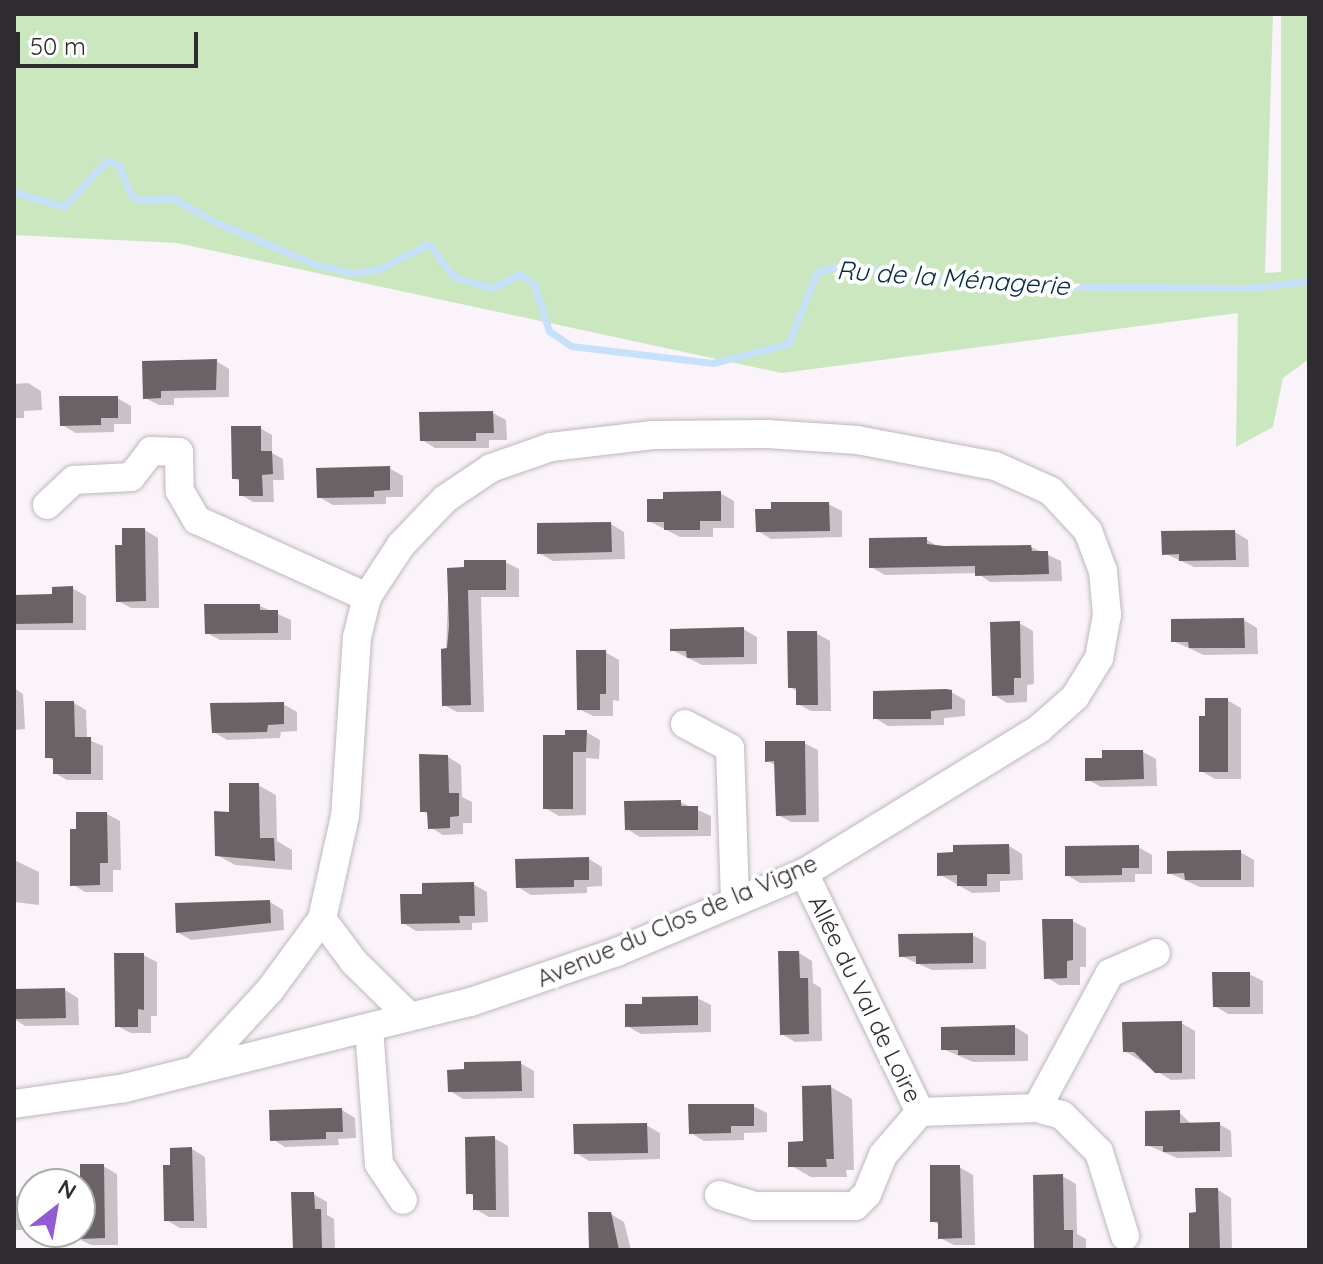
<!DOCTYPE html>
<meta charset="utf-8">
<style>
body{margin:0}
#map{position:relative;width:1323px;height:1264px;overflow:hidden;background:#faf3fa;font-family:Quicksand,sans-serif}
div>[style]{position:absolute}
.green>*{inset:0;background:#cbe7bf}
.shadow>*{inset:0;background:#0003}
.stream>*{height:7px;margin:-3.5px;padding:0 3.5px;transform-origin:3.5px;border-radius:3.5px;background:#c6e1f9}
.building>*{inset:0;background:#6a6265}
.roads{filter:drop-shadow(0 0 2px #beb7bd) drop-shadow(0 0 2px #beb7bd)}
.street>*{height:28px;margin:-14px;padding:0 14px;transform-origin:14px;border-radius:14px;background:#fff}
span{translate:-50% -50%;white-space:nowrap;text-align:center;line-height:1.15;-webkit-text-stroke:8px #fff;paint-order:stroke}
.street-label{font-size:24px;color:#2f2c2f}
.water-label{font-size:26px;color:#0a2d47;font-style:italic}
.frame{position:absolute;inset:0;border:16px solid #2f2c2f;pointer-events:none}
.north{position:absolute;left:16px;top:1168px;width:80px;height:80px;box-sizing:border-box;background:#fff;border:2px solid #acabac;border-radius:50%;rotate:31deg;font-size:22px;font-weight:700;line-height:32px;text-align:center;color:#2f2c2f}
.north::after{content:'';display:block;margin:auto;width:28px;height:36px;background:#925bd3;clip-path:polygon(50% 0,100% 100%,50% 72%,0 100%)}
.scale{position:absolute;left:16px;top:32px;width:182px;height:36px;box-sizing:border-box;border:4px solid #2f2c2f;border-top:0;padding-left:10px;font-size:24px;line-height:28px;white-space:nowrap;color:#2f2c2f;-webkit-text-stroke:6px #fff;paint-order:stroke}
</style>
<div id="map">
<div class="green">
<i style="clip-path:polygon(14px 14px,1273px 14px,1265px 273px,1281px 272px,1281px 14px,1309px 14px,1309px 359px,1283px 378px,1273px 427px,1236px 447px,1238px 313px,782px 373px,177px 243px,14px 235px)"></i>
</div>
<div class="shadow">
<i style="clip-path:polygon(216px 361px,229px 369px,229px 397px,174px 398px,174px 405px,159px 405px,145px 398px)"></i>
<i style="clip-path:polygon(28px 383px,41px 391px,42px 410px,24px 411px,24px 418px,14px 418px,14px 384px)"></i>
<i style="clip-path:polygon(117px 398px,131px 406px,131px 424px,114px 424px,114px 432px,76px 433px,62px 425px)"></i>
<i style="clip-path:polygon(493px 413px,506px 420px,507px 440px,489px 440px,489px 448px,435px 448px,422px 440px)"></i>
<i style="clip-path:polygon(260px 428px,272px 435px,272px 453px,283px 459px,284px 480px,273px 480px,274px 502px,253px 502px,241px 495px,241px 482px,234px 478px)"></i>
<i style="clip-path:polygon(389px 468px,403px 476px,403px 497px,386px 497px,386px 504px,333px 505px,319px 497px)"></i>
<i style="clip-path:polygon(720px 493px,734px 501px,734px 528px,713px 528px,713px 537px,680px 537px,649px 521px)"></i>
<i style="clip-path:polygon(828px 504px,842px 511px,842px 537px,771px 539px,758px 531px,773px 511px)"></i>
<i style="clip-path:polygon(611px 524px,624px 532px,625px 559px,553px 561px,539px 553px)"></i>
<i style="clip-path:polygon(145px 530px,158px 538px,159px 608px,131px 608px,118px 601px,124px 547px)"></i>
<i style="clip-path:polygon(1235px 532px,1248px 540px,1249px 567px,1194px 567px,1164px 553px)"></i>
<i style="clip-path:polygon(926px 539px,940px 548px,1031px 547px,1061px 561px,1062px 581px,990px 582px,977px 573px,885px 575px,871px 567px)"></i>
<i style="clip-path:polygon(505px 562px,519px 569px,519px 597px,481px 597px,484px 712px,457px 712px,444px 705px,449px 570px)"></i>
<i style="clip-path:polygon(72px 588px,86px 596px,86px 630px,14px 630px,14px 597px,54px 596px)"></i>
<i style="clip-path:polygon(260px 606px,291px 620px,291px 640px,220px 640px,207px 633px)"></i>
<i style="clip-path:polygon(1244px 620px,1257px 628px,1258px 654px,1204px 655px,1173px 641px)"></i>
<i style="clip-path:polygon(1019px 623px,1033px 631px,1034px 684px,1027px 685px,1027px 702px,1007px 703px,994px 695px)"></i>
<i style="clip-path:polygon(743px 629px,757px 637px,757px 664px,702px 665px,672px 650px)"></i>
<i style="clip-path:polygon(816px 633px,830px 641px,831px 711px,811px 711px,798px 704px,798px 692px,790px 687px)"></i>
<i style="clip-path:polygon(605px 652px,619px 660px,619px 701px,613px 700px,613px 716px,593px 716px,579px 709px)"></i>
<i style="clip-path:polygon(14px 688px,23px 694px,25px 729px,14px 730px)"></i>
<i style="clip-path:polygon(951px 692px,965px 700px,965px 716px,944px 718px,944px 725px,888px 726px,875px 718px)"></i>
<i style="clip-path:polygon(1227px 700px,1241px 708px,1241px 779px,1215px 779px,1201px 771px,1207px 718px)"></i>
<i style="clip-path:polygon(74px 703px,86px 710px,87px 739px,103px 746px,103px 780px,67px 780px,55px 773px,55px 761px,47px 757px)"></i>
<i style="clip-path:polygon(283px 704px,297px 712px,297px 731px,281px 732px,280px 738px,227px 740px,214px 732px)"></i>
<i style="clip-path:polygon(586px 732px,600px 740px,599px 759px,586px 758px,586px 815px,559px 816px,545px 808px,567px 737px)"></i>
<i style="clip-path:polygon(804px 743px,818px 750px,819px 822px,791px 822px,778px 815px,777px 766px,767px 761px)"></i>
<i style="clip-path:polygon(1143px 752px,1156px 759px,1157px 786px,1101px 787px,1087px 779px,1104px 759px)"></i>
<i style="clip-path:polygon(448px 757px,461px 765px,462px 797px,472px 802px,472px 823px,463px 823px,463px 834px,443px 835px,430px 827px,429px 815px,422px 810px)"></i>
<i style="clip-path:polygon(258px 785px,276px 795px,277px 841px,292px 850px,292px 870px,235px 865px,217px 855px,231px 814px)"></i>
<i style="clip-path:polygon(680px 802px,711px 816px,711px 836px,640px 837px,627px 829px)"></i>
<i style="clip-path:polygon(107px 814px,120px 821px,121px 870px,113px 870px,113px 892px,85px 892px,72px 884px)"></i>
<i style="clip-path:polygon(1009px 846px,1022px 854px,1023px 880px,1000px 881px,1000px 892px,972px 893px,939px 874px)"></i>
<i style="clip-path:polygon(1138px 847px,1152px 855px,1152px 874px,1135px 874px,1135px 882px,1080px 883px,1067px 875px)"></i>
<i style="clip-path:polygon(1240px 852px,1254px 860px,1254px 887px,1200px 887px,1169px 873px)"></i>
<i style="clip-path:polygon(589px 859px,602px 867px,602px 886px,587px 887px,587px 893px,531px 895px,518px 887px)"></i>
<i style="clip-path:polygon(14px 860px,39px 872px,39px 905px,14px 902px)"></i>
<i style="clip-path:polygon(473px 884px,487px 892px,488px 922px,472px 923px,472px 930px,416px 931px,403px 923px,424px 896px)"></i>
<i style="clip-path:polygon(270px 902px,283px 910px,284px 930px,191px 940px,177px 932px)"></i>
<i style="clip-path:polygon(1072px 921px,1086px 928px,1086px 967px,1080px 967px,1080px 985px,1059px 985px,1046px 977px)"></i>
<i style="clip-path:polygon(972px 935px,986px 942px,986px 969px,932px 970px,901px 956px)"></i>
<i style="clip-path:polygon(799px 953px,812px 961px,813px 983px,821px 988px,822px 1041px,795px 1042px,782px 1034px)"></i>
<i style="clip-path:polygon(143px 955px,157px 962px,157px 1016px,151px 1016px,151px 1033px,131px 1033px,117px 1026px)"></i>
<i style="clip-path:polygon(1249px 974px,1263px 981px,1263px 1014px,1228px 1014px,1215px 1006px)"></i>
<i style="clip-path:polygon(65px 990px,78px 998px,79px 1025px,25px 1026px,14px 1019px,14px 991px)"></i>
<i style="clip-path:polygon(697px 998px,711px 1005px,711px 1032px,641px 1034px,627px 1026px)"></i>
<i style="clip-path:polygon(1181px 1023px,1195px 1031px,1195px 1079px,1171px 1080px,1125px 1051px)"></i>
<i style="clip-path:polygon(1015px 1027px,1028px 1035px,1028px 1061px,973px 1062px,943px 1049px)"></i>
<i style="clip-path:polygon(520px 1063px,534px 1071px,534px 1098px,463px 1099px,450px 1091px)"></i>
<i style="clip-path:polygon(831px 1087px,852px 1099px,854px 1170px,846px 1170px,847px 1177px,811px 1177px,790px 1165px)"></i>
<i style="clip-path:polygon(753px 1106px,767px 1113px,767px 1132px,744px 1133px,744px 1140px,704px 1141px,691px 1133px)"></i>
<i style="clip-path:polygon(342px 1110px,355px 1118px,356px 1138px,338px 1139px,339px 1145px,285px 1147px,272px 1139px)"></i>
<i style="clip-path:polygon(1179px 1112px,1192px 1125px,1219px 1124px,1231px 1131px,1232px 1157px,1177px 1158px,1147px 1145px)"></i>
<i style="clip-path:polygon(646px 1125px,660px 1133px,660px 1159px,589px 1161px,576px 1153px)"></i>
<i style="clip-path:polygon(494px 1138px,508px 1146px,509px 1217px,489px 1217px,475px 1209px,475px 1197px,468px 1192px)"></i>
<i style="clip-path:polygon(192px 1149px,205px 1157px,207px 1228px,180px 1228px,166px 1220px)"></i>
<i style="clip-path:polygon(103px 1166px,117px 1174px,118px 1245px,91px 1245px,77px 1238px,76px 1184px)"></i>
<i style="clip-path:polygon(959px 1167px,973px 1175px,975px 1245px,954px 1245px,940px 1238px,940px 1225px,932px 1221px)"></i>
<i style="clip-path:polygon(1062px 1176px,1076px 1184px,1077px 1234px,1086px 1239px,1086px 1250px,1036px 1248px)"></i>
<i style="clip-path:polygon(1218px 1190px,1231px 1198px,1232px 1250px,1191px 1250px,1198px 1214px)"></i>
<i style="clip-path:polygon(313px 1194px,327px 1202px,327px 1215px,334px 1219px,335px 1250px,295px 1250px)"></i>
<i style="clip-path:polygon(14px 1195px,32px 1201px,32px 1230px,14px 1230px)"></i>
<i style="clip-path:polygon(611px 1214px,624px 1222px,631px 1250px,591px 1250px)"></i>
<i style="clip-path:polygon(480px 1248px,484px 1250px,427px 1250px,427px 1249px)"></i>
</div>
<div class="stream">
<i style="left:14px;top:192px;width:52px;rotate:16.7deg"></i>
<i style="left:64px;top:207px;width:62px;rotate:-47.6deg"></i>
<i style="left:106px;top:161px;width:14px;rotate:17deg"></i>
<i style="left:119px;top:165px;width:31px;rotate:69deg"></i>
<i style="left:130px;top:194px;width:10px;rotate:37deg"></i>
<i style="left:138px;top:200px;width:35px;rotate:-3deg"></i>
<i style="left:173px;top:198px;width:46px;rotate:29.9deg"></i>
<i style="left:213px;top:221px;width:113px;rotate:22.9deg"></i>
<i style="left:317px;top:265px;width:36px;rotate:13deg"></i>
<i style="left:352px;top:273px;width:27px;rotate:-8deg"></i>
<i style="left:379px;top:269px;width:56px;rotate:-26.6deg"></i>
<i style="left:429px;top:244px;width:41px;rotate:52.9deg"></i>
<i style="left:454px;top:277px;width:40px;rotate:16deg"></i>
<i style="left:492px;top:288px;width:30px;rotate:-27deg"></i>
<i style="left:519px;top:274px;width:18px;rotate:34deg"></i>
<i style="left:534px;top:284px;width:49px;rotate:72.3deg"></i>
<i style="left:549px;top:331px;width:27px;rotate:34deg"></i>
<i style="left:571px;top:346px;width:143px;rotate:6.8deg"></i>
<i style="left:713px;top:363px;width:77px;rotate:-14.2deg"></i>
<i style="left:788px;top:344px;width:78px;rotate:-68.1deg"></i>
<i style="left:817px;top:272px;width:23px;rotate:-15deg"></i>
<i style="left:839px;top:266px;width:177px;rotate:6.5deg"></i>
<i style="left:1015px;top:286px;width:231px;rotate:0.5deg"></i>
<i style="left:1246px;top:288px;width:63px;rotate:-6.3deg"></i>
</div>
<div class="building">
<i style="clip-path:polygon(217px 359px,216px 390px,161px 391px,161px 398px,143px 399px,142px 361px)"></i>
<i style="clip-path:polygon(59px 396px,118px 396px,118px 418px,101px 418px,101px 425px,60px 426px)"></i>
<i style="clip-path:polygon(493px 411px,494px 433px,476px 433px,476px 441px,420px 441px,419px 412px)"></i>
<i style="clip-path:polygon(231px 426px,261px 426px,261px 451px,272px 451px,273px 474px,262px 475px,263px 496px,239px 496px,239px 479px,232px 479px)"></i>
<i style="clip-path:polygon(390px 466px,390px 490px,374px 491px,374px 497px,317px 498px,316px 468px)"></i>
<i style="clip-path:polygon(721px 491px,721px 521px,700px 521px,700px 530px,664px 530px,664px 522px,647px 522px,647px 499px,663px 499px,663px 492px)"></i>
<i style="clip-path:polygon(771px 502px,829px 502px,830px 531px,756px 532px,755px 509px,771px 509px)"></i>
<i style="clip-path:polygon(611px 522px,612px 552px,537px 554px,537px 523px)"></i>
<i style="clip-path:polygon(122px 528px,145px 528px,146px 601px,116px 602px,115px 545px,122px 545px)"></i>
<i style="clip-path:polygon(1235px 530px,1236px 560px,1179px 561px,1179px 554px,1162px 555px,1161px 531px)"></i>
<i style="clip-path:polygon(927px 537px,927px 544px,944px 546px,1031px 545px,1032px 551px,1048px 551px,1049px 574px,975px 576px,975px 566px,869px 568px,869px 538px)"></i>
<i style="clip-path:polygon(464px 560px,506px 560px,506px 590px,468px 590px,471px 705px,442px 706px,441px 649px,447px 648px,449px 626px,447px 568px,464px 567px)"></i>
<i style="clip-path:polygon(73px 586px,73px 623px,14px 624px,14px 595px,52px 594px,52px 587px)"></i>
<i style="clip-path:polygon(204px 604px,260px 604px,260px 610px,278px 610px,278px 633px,205px 634px)"></i>
<i style="clip-path:polygon(1244px 618px,1245px 648px,1189px 648px,1188px 642px,1171px 642px,1171px 619px)"></i>
<i style="clip-path:polygon(1020px 621px,1021px 678px,1014px 678px,1014px 695px,992px 696px,990px 622px)"></i>
<i style="clip-path:polygon(744px 627px,744px 657px,687px 658px,686px 651px,670px 651px,670px 629px)"></i>
<i style="clip-path:polygon(787px 631px,817px 631px,818px 705px,796px 705px,796px 688px,788px 688px)"></i>
<i style="clip-path:polygon(576px 650px,606px 650px,606px 694px,600px 694px,600px 710px,577px 710px)"></i>
<i style="clip-path:polygon(946px 689px,952px 690px,952px 709px,931px 711px,931px 719px,873px 719px,873px 691px)"></i>
<i style="clip-path:polygon(1205px 698px,1228px 698px,1228px 772px,1199px 772px,1199px 716px,1205px 716px)"></i>
<i style="clip-path:polygon(45px 701px,74px 701px,75px 737px,91px 737px,91px 774px,53px 774px,53px 758px,45px 758px)"></i>
<i style="clip-path:polygon(284px 702px,284px 724px,268px 725px,267px 732px,212px 733px,210px 703px)"></i>
<i style="clip-path:polygon(565px 730px,587px 730px,586px 752px,573px 752px,573px 809px,543px 809px,543px 735px,565px 735px)"></i>
<i style="clip-path:polygon(765px 741px,805px 741px,806px 815px,776px 816px,774px 761px,765px 762px)"></i>
<i style="clip-path:polygon(1102px 750px,1143px 750px,1144px 779px,1085px 781px,1085px 758px,1102px 758px)"></i>
<i style="clip-path:polygon(419px 754px,448px 755px,449px 793px,459px 793px,459px 816px,450px 817px,450px 828px,428px 829px,427px 812px,420px 812px)"></i>
<i style="clip-path:polygon(229px 783px,259px 783px,260px 838px,274px 838px,275px 861px,215px 856px,214px 811px,229px 812px)"></i>
<i style="clip-path:polygon(681px 800px,681px 806px,698px 806px,698px 830px,625px 830px,624px 801px)"></i>
<i style="clip-path:polygon(76px 812px,107px 812px,108px 863px,100px 863px,100px 885px,70px 886px,70px 829px,76px 829px)"></i>
<i style="clip-path:polygon(1009px 844px,1010px 874px,987px 874px,987px 886px,957px 886px,957px 875px,937px 876px,937px 853px,953px 852px,953px 845px)"></i>
<i style="clip-path:polygon(1139px 845px,1139px 868px,1122px 868px,1122px 875px,1065px 876px,1065px 846px)"></i>
<i style="clip-path:polygon(1241px 850px,1241px 880px,1185px 880px,1184px 873px,1167px 874px,1167px 851px)"></i>
<i style="clip-path:polygon(589px 857px,589px 880px,574px 880px,574px 887px,516px 888px,515px 859px)"></i>
<i style="clip-path:polygon(474px 882px,475px 916px,459px 916px,460px 923px,401px 924px,400px 894px,422px 894px,422px 883px)"></i>
<i style="clip-path:polygon(270px 900px,271px 923px,176px 933px,175px 903px)"></i>
<i style="clip-path:polygon(1042px 919px,1073px 919px,1073px 960px,1067px 961px,1067px 978px,1044px 979px)"></i>
<i style="clip-path:polygon(973px 933px,973px 963px,916px 964px,916px 956px,899px 957px,898px 934px)"></i>
<i style="clip-path:polygon(778px 951px,799px 951px,800px 978px,808px 978px,809px 1034px,780px 1035px)"></i>
<i style="clip-path:polygon(114px 953px,144px 953px,144px 1010px,138px 1009px,138px 1027px,115px 1027px)"></i>
<i style="clip-path:polygon(1212px 972px,1250px 972px,1250px 1007px,1213px 1007px)"></i>
<i style="clip-path:polygon(65px 988px,66px 1018px,14px 1019px,14px 989px)"></i>
<i style="clip-path:polygon(698px 996px,698px 1025px,625px 1027px,625px 1004px,642px 1004px,642px 997px)"></i>
<i style="clip-path:polygon(1182px 1021px,1182px 1073px,1155px 1073px,1134px 1052px,1123px 1052px,1122px 1022px)"></i>
<i style="clip-path:polygon(1015px 1025px,1015px 1055px,958px 1055px,958px 1050px,941px 1050px,941px 1027px)"></i>
<i style="clip-path:polygon(521px 1061px,522px 1091px,448px 1092px,447px 1070px,464px 1069px,464px 1062px)"></i>
<i style="clip-path:polygon(831px 1085px,834px 1159px,826px 1159px,827px 1167px,788px 1167px,788px 1142px,803px 1141px,802px 1086px)"></i>
<i style="clip-path:polygon(688px 1104px,754px 1104px,754px 1126px,731px 1126px,731px 1133px,689px 1134px)"></i>
<i style="clip-path:polygon(342px 1108px,343px 1132px,326px 1132px,326px 1139px,270px 1141px,269px 1110px)"></i>
<i style="clip-path:polygon(1180px 1110px,1180px 1123px,1220px 1122px,1220px 1151px,1163px 1152px,1163px 1146px,1145px 1146px,1145px 1111px)"></i>
<i style="clip-path:polygon(647px 1123px,648px 1153px,574px 1154px,573px 1124px)"></i>
<i style="clip-path:polygon(495px 1136px,496px 1210px,473px 1210px,473px 1194px,466px 1194px,465px 1137px)"></i>
<i style="clip-path:polygon(192px 1147px,194px 1221px,164px 1221px,163px 1165px,170px 1165px,170px 1148px)"></i>
<i style="clip-path:polygon(80px 1164px,104px 1164px,105px 1238px,80px 1239px)"></i>
<i style="clip-path:polygon(930px 1165px,960px 1165px,962px 1238px,938px 1239px,938px 1222px,930px 1222px)"></i>
<i style="clip-path:polygon(1063px 1174px,1064px 1230px,1073px 1230px,1073px 1248px,1034px 1249px,1033px 1175px)"></i>
<i style="clip-path:polygon(1195px 1188px,1218px 1188px,1220px 1250px,1189px 1250px,1189px 1213px,1196px 1212px)"></i>
<i style="clip-path:polygon(291px 1192px,314px 1192px,315px 1209px,321px 1209px,322px 1250px,293px 1250px)"></i>
<i style="clip-path:polygon(588px 1212px,611px 1212px,619px 1250px,589px 1250px)"></i>
</div>
<div class="roads">
<div class="street">
<i style="left:47px;top:505px;width:37px;rotate:-43deg"></i>
<i style="left:74px;top:480px;width:57px;rotate:-3deg"></i>
<i style="left:131px;top:477px;width:33px;rotate:-52deg"></i>
<i style="left:151px;top:451px;width:28px;rotate:2deg"></i>
<i style="left:179px;top:452px;width:39px;rotate:89deg"></i>
<i style="left:180px;top:491px;width:34px;rotate:60deg"></i>
<i style="left:197px;top:520px;width:187px;rotate:24.4deg"></i>
<i style="left:685px;top:724px;width:51px;rotate:28.1deg"></i>
<i style="left:730px;top:748px;width:152px;rotate:88.1deg"></i>
<i style="left:369px;top:1028px;width:136px;rotate:85.8deg"></i>
<i style="left:379px;top:1164px;width:43px;rotate:56.3deg"></i>
<i style="left:199px;top:1067px;width:105px;rotate:-47.3deg"></i>
<i style="left:270px;top:990px;width:88px;rotate:-53.8deg"></i>
<i style="left:14px;top:1104px;width:112px;rotate:-8.2deg"></i>
<i style="left:125px;top:1088px;width:357px;rotate:-14deg"></i>
<i style="left:471px;top:1002px;width:154px;rotate:-18.9deg"></i>
<i style="left:617px;top:952px;width:203px;rotate:-22.9deg"></i>
<i style="left:804px;top:873px;width:276px;rotate:-31.5deg"></i>
<i style="left:1039px;top:729px;width:48px;rotate:-41.6deg"></i>
<i style="left:1075px;top:697px;width:46px;rotate:-58.4deg"></i>
<i style="left:1099px;top:658px;width:44px;rotate:-79.5deg"></i>
<i style="left:1107px;top:615px;width:44px;rotate:-95.2deg"></i>
<i style="left:1103px;top:571px;width:43px;rotate:-110.6deg"></i>
<i style="left:1088px;top:531px;width:54px;rotate:-132.8deg"></i>
<i style="left:1051px;top:491px;width:61px;rotate:-155.9deg"></i>
<i style="left:995px;top:466px;width:139px;rotate:-169.3deg"></i>
<i style="left:858px;top:440px;width:91px;rotate:-176.2deg"></i>
<i style="left:767px;top:434px;width:114px;rotate:179.5deg"></i>
<i style="left:653px;top:435px;width:103px;rotate:173.3deg"></i>
<i style="left:551px;top:447px;width:64px;rotate:160.7deg"></i>
<i style="left:491px;top:468px;width:55px;rotate:146deg"></i>
<i style="left:445px;top:499px;width:64px;rotate:133.7deg"></i>
<i style="left:401px;top:545px;width:62px;rotate:123.2deg"></i>
<i style="left:367px;top:597px;width:41px;rotate:104deg"></i>
<i style="left:357px;top:637px;width:179px;rotate:93.8deg"></i>
<i style="left:345px;top:816px;width:106px;rotate:102.6deg"></i>
<i style="left:322px;top:919px;width:54px;rotate:53.3deg"></i>
<i style="left:354px;top:962px;width:78px;rotate:44.5deg"></i>
<i style="left:1037px;top:1108px;width:153px;rotate:-61.6deg"></i>
<i style="left:1110px;top:973px;width:50px;rotate:-23.5deg"></i>
<i style="left:920px;top:1112px;width:117px;rotate:-2deg"></i>
<i style="left:1037px;top:1108px;width:26px;rotate:16deg"></i>
<i style="left:1062px;top:1115px;width:52px;rotate:45deg"></i>
<i style="left:1099px;top:1152px;width:88px;rotate:72.8deg"></i>
<i style="left:719px;top:1195px;width:38px;rotate:17deg"></i>
<i style="left:755px;top:1206px;width:100px"></i>
<i style="left:855px;top:1206px;width:17px;rotate:-45deg"></i>
<i style="left:867px;top:1194px;width:42px;rotate:-67.7deg"></i>
<i style="left:883px;top:1155px;width:57px;rotate:-49.3deg"></i>
<i style="left:920px;top:1112px;width:266px;rotate:-115.9deg"></i>
</div>
</div>
<div class="street-label">
<span style="left:677px;top:921px;rotate:-23deg">Avenue du Clos de la Vigne</span>
<span style="left:865px;top:999px;rotate:64deg">Allée du Val de Loire</span>
</div>
<div class="water-label">
<span style="left:953px;top:278px;rotate:4deg">Ru de la Ménagerie</span>
</div>
<div class="frame"></div>
<div class="north">N</div>
<div class="scale">50 m</div>
</div>
